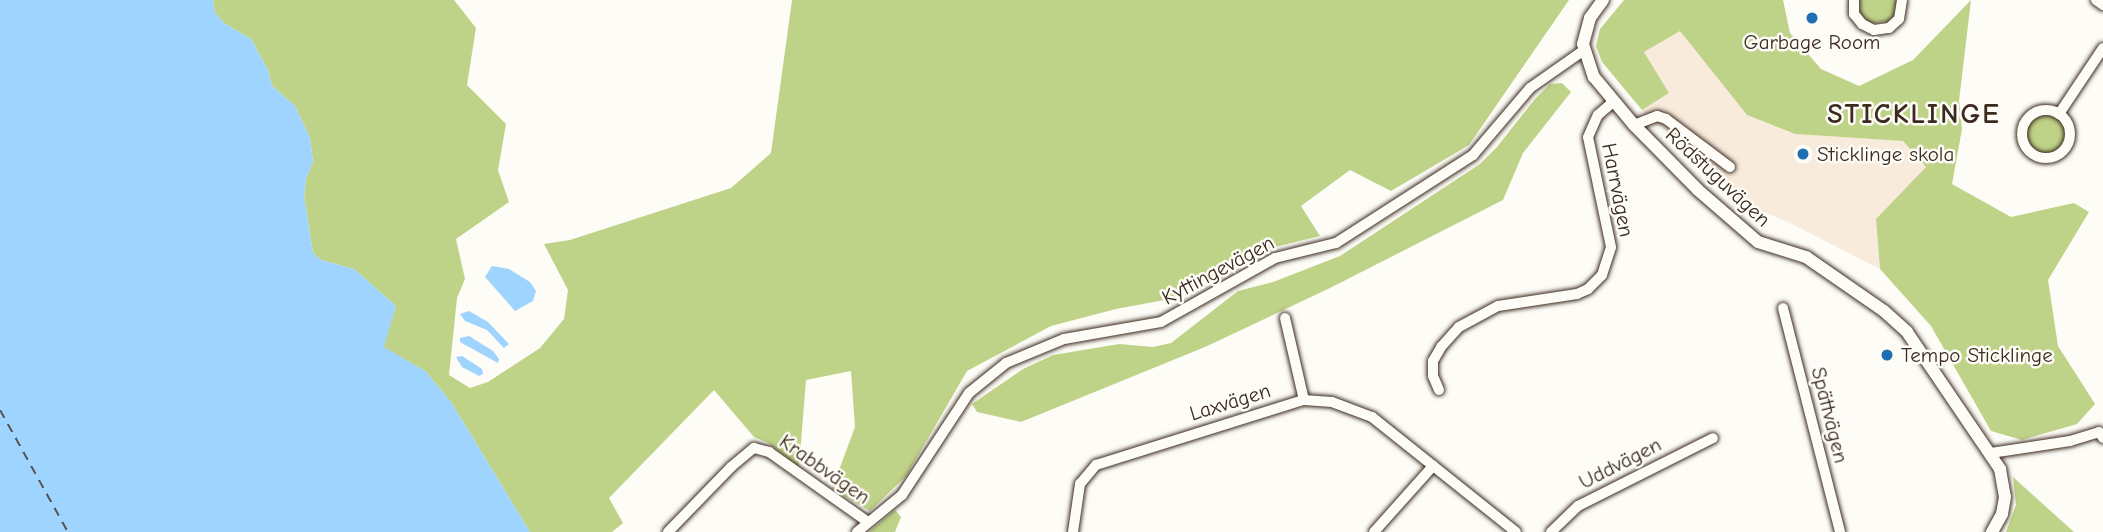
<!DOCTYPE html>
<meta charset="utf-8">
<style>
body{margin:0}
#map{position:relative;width:2103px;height:532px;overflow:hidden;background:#fdfcf7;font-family:"Comic Neue",sans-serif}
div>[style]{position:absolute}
.built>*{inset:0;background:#f8ebdc}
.green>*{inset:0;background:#bfd388}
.round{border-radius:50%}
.water>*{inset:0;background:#9ed4fd}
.ferry>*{height:2px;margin-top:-1px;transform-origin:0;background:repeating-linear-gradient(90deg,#545456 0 9px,transparent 0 16px)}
.roads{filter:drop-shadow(0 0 2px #3b2a1e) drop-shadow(0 0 2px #3b2a1e)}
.minor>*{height:10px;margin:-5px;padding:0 5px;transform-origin:5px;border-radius:5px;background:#fdfcf7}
.minor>.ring{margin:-5px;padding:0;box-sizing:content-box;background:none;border:10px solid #fdfcf7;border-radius:50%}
.tertiary>*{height:12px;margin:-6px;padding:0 6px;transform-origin:6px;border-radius:6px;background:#fdfcf7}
.dots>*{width:19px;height:19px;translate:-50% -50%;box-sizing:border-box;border:4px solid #fdfcf7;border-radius:50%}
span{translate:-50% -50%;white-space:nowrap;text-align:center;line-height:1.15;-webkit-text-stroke:5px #fdfcf7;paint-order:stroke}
.poi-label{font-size:21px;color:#3b2a1e}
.left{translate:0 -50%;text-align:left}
.street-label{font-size:21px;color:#3b2a1e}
.district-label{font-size:28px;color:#3b2a1e;font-weight:700;letter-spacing:2px}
</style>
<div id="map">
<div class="built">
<i style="clip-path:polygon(1680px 30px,1747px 115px,1795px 134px,1903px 141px,1926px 167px,1876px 219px,1880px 269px,1790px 223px,1754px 208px,1642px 110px,1669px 93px,1644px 52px)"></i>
</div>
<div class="green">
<i style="clip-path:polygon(213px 0,454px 0,476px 28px,467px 85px,506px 124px,498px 170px,509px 202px,456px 239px,465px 279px,457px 298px,449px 375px,470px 388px,488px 382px,540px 348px,564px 319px,568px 290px,544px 244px,570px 240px,731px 188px,771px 153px,792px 0,1569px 0,1469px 145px,1391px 191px,1350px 170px,1301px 206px,1320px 236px,1250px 253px,1175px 298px,1116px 309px,1051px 326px,967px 371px,906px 476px,870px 511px,832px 489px,855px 427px,851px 371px,806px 380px,799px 467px,768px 443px,754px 437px,714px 390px,609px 498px,623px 523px,612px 532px,530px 532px,451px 402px,425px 371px,383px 347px,396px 306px,354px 269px,321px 260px,313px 253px,304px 196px,306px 179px,313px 161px,310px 138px,295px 106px,272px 86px,268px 70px,251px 39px,224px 23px,215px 13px)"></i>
<i style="clip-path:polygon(1624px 0,1783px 0,1790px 33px,1821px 69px,1859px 86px,1913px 60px,1971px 0,1959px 101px,1962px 129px,1952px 184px,2011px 217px,2074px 203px,2089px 212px,2048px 280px,2058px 346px,2095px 404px,2077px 424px,2022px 440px,1991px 431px,1931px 326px,1880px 269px,1876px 219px,1926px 167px,1903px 141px,1795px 134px,1747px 115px,1680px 31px,1644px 52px,1669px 93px,1642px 110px,1602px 62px,1596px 46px,1600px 29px)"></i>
<i style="clip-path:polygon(1859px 0,1897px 0,1897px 10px,1890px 21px,1871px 23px,1861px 15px)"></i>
<i style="clip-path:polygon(1562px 83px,1571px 92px,1523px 153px,1503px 200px,1330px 288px,1205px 347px,1021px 422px,977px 412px,972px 404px,1023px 369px,1053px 355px,1119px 344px,1153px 347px,1171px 343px,1238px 291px,1273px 282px,1340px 256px,1480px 164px,1497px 147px,1535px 99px,1550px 84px)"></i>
<i class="round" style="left:2027px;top:115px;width:38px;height:38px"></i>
<i style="clip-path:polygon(2013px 477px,2074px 532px,2006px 532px,2016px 505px)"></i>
<i style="clip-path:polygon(895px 510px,901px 517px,895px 532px,869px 532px)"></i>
</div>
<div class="water">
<i style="clip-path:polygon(0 0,213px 0,215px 13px,224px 23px,251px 39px,268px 70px,272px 86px,295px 106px,310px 138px,313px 161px,306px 179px,304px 196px,313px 253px,321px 260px,354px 269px,396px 306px,384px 347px,425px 371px,451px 402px,530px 532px,0 532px)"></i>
<i style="clip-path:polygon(492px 266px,509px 269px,530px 282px,536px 291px,533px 301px,515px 311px,485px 277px)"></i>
<i style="clip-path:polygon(469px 311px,488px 322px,509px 344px,504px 348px,487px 330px,465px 321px,460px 314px)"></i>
<i style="clip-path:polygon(469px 336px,493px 351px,499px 359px,498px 363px,460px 342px,460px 338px)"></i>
<i style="clip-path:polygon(462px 356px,482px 369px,483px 374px,479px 376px,462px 367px,456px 357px)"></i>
</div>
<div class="ferry">
<i style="left:0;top:410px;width:140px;rotate:60.9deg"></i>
</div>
<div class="roads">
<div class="minor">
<i style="left:1854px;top:0;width:14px;rotate:90deg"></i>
<i style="left:1854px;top:14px;width:13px;rotate:51deg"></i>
<i style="left:1862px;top:24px;width:13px;rotate:27deg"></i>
<i style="left:1874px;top:30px;width:15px;rotate:-8deg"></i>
<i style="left:1889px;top:28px;width:13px;rotate:-42deg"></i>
<i style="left:1899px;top:19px;width:19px;rotate:-81deg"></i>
<i style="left:2096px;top:0;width:9px;rotate:36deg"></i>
<i class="ring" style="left:2022px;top:110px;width:38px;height:38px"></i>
<i style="left:2059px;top:114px;width:79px;rotate:-56.3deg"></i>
<i style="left:1634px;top:125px;width:25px;rotate:-21deg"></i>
<i style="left:1657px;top:116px;width:9px;rotate:18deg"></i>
<i style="left:1666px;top:119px;width:80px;rotate:36.9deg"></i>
<i style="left:1783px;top:308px;width:231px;rotate:75.7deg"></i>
<i style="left:1285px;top:318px;width:84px;rotate:77deg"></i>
<i style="left:1439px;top:390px;width:15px;rotate:-113deg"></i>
<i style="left:1433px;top:376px;width:15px;rotate:-90deg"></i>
<i style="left:1433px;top:361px;width:16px;rotate:-60deg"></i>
<i style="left:1441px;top:347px;width:27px;rotate:-48deg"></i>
<i style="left:1459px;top:327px;width:44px;rotate:-28.3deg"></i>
<i style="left:1498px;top:306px;width:80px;rotate:-8.6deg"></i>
<i style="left:1577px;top:294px;width:12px;rotate:-24deg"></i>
<i style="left:1588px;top:289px;width:20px;rotate:-45deg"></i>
<i style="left:1602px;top:275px;width:29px;rotate:-72deg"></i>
<i style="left:1611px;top:247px;width:112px;rotate:-101.8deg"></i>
<i style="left:1588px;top:137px;width:24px;rotate:-66deg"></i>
<i style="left:1598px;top:115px;width:21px;rotate:-41deg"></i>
<i style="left:1991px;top:453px;width:80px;rotate:-8.6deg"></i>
<i style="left:2070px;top:441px;width:30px;rotate:-17deg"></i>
<i style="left:2099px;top:432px;width:7px;rotate:56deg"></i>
<i style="left:668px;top:532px;width:91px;rotate:-45.9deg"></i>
<i style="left:731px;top:467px;width:30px;rotate:-40deg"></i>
<i style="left:754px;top:448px;width:16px;rotate:15deg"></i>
<i style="left:769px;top:452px;width:121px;rotate:35.3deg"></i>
<i style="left:857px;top:532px;width:58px;rotate:-39.4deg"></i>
<i style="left:902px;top:495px;width:122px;rotate:-56.7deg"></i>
<i style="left:969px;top:393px;width:48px;rotate:-39deg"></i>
<i style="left:1006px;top:363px;width:63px;rotate:-22.5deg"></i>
<i style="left:1064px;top:339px;width:98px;rotate:-9.9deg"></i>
<i style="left:1161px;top:322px;width:131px;rotate:-29.3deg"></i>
<i style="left:1275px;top:258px;width:63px;rotate:-13.8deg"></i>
<i style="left:1336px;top:243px;width:163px;rotate:-32.7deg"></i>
<i style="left:1473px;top:155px;width:88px;rotate:-49.6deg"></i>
<i style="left:1530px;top:88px;width:66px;rotate:-35.1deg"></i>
<i style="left:1073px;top:532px;width:49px;rotate:-81.7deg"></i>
<i style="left:1080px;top:484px;width:25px;rotate:-50deg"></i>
<i style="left:1096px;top:465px;width:218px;rotate:-17.4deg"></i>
<i style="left:1304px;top:400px;width:28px;rotate:4deg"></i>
<i style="left:1332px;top:402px;width:43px;rotate:20.6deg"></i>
<i style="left:1372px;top:417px;width:184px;rotate:38.6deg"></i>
<i style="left:1374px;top:532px;width:89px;rotate:-48.2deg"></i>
<i style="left:1551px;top:532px;width:37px;rotate:-44deg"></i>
<i style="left:1578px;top:506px;width:151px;rotate:-26.7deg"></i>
</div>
<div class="tertiary">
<i style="left:1603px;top:0;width:22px;rotate:126deg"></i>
<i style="left:1590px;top:18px;width:27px;rotate:105deg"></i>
<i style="left:1583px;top:44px;width:35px;rotate:72deg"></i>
<i style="left:1594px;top:77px;width:62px;rotate:50.2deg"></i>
<i style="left:1634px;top:125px;width:91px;rotate:45.4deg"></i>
<i style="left:1698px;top:190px;width:79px;rotate:40.9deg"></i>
<i style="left:1758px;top:242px;width:50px;rotate:17.4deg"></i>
<i style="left:1806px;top:257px;width:95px;rotate:34.7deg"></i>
<i style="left:1884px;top:311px;width:31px;rotate:42deg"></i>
<i style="left:1907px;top:332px;width:166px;rotate:55.8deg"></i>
<i style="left:2000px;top:469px;width:28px;rotate:80deg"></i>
<i style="left:2005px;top:497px;width:17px;rotate:100deg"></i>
<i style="left:2002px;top:514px;width:21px;rotate:119deg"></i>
</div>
</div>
<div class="dots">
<i style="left:1812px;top:18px;background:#1f6fb2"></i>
<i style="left:1803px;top:154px;background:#1f6fb2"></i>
<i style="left:1887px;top:355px;background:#1f6fb2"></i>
</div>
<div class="poi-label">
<span style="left:1812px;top:42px">Garbage Room</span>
<span class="left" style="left:1817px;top:154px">Sticklinge skola</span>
<span class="left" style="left:1901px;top:355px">Tempo Sticklinge</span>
</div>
<div class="street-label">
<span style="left:1718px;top:177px;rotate:43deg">Rödstuguvägen</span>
<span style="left:1618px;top:190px;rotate:79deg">Harrvägen</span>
<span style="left:1218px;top:270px;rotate:-28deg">Kyttingevägen</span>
<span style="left:1230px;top:402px;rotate:-17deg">Laxvägen</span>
<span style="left:1830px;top:415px;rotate:76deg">Spättvägen</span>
<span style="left:1620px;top:463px;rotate:-27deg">Uddvägen</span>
<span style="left:825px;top:469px;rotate:35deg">Krabbvägen</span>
</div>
<div class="district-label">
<span style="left:1914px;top:114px">STICKLINGE</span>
</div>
</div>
